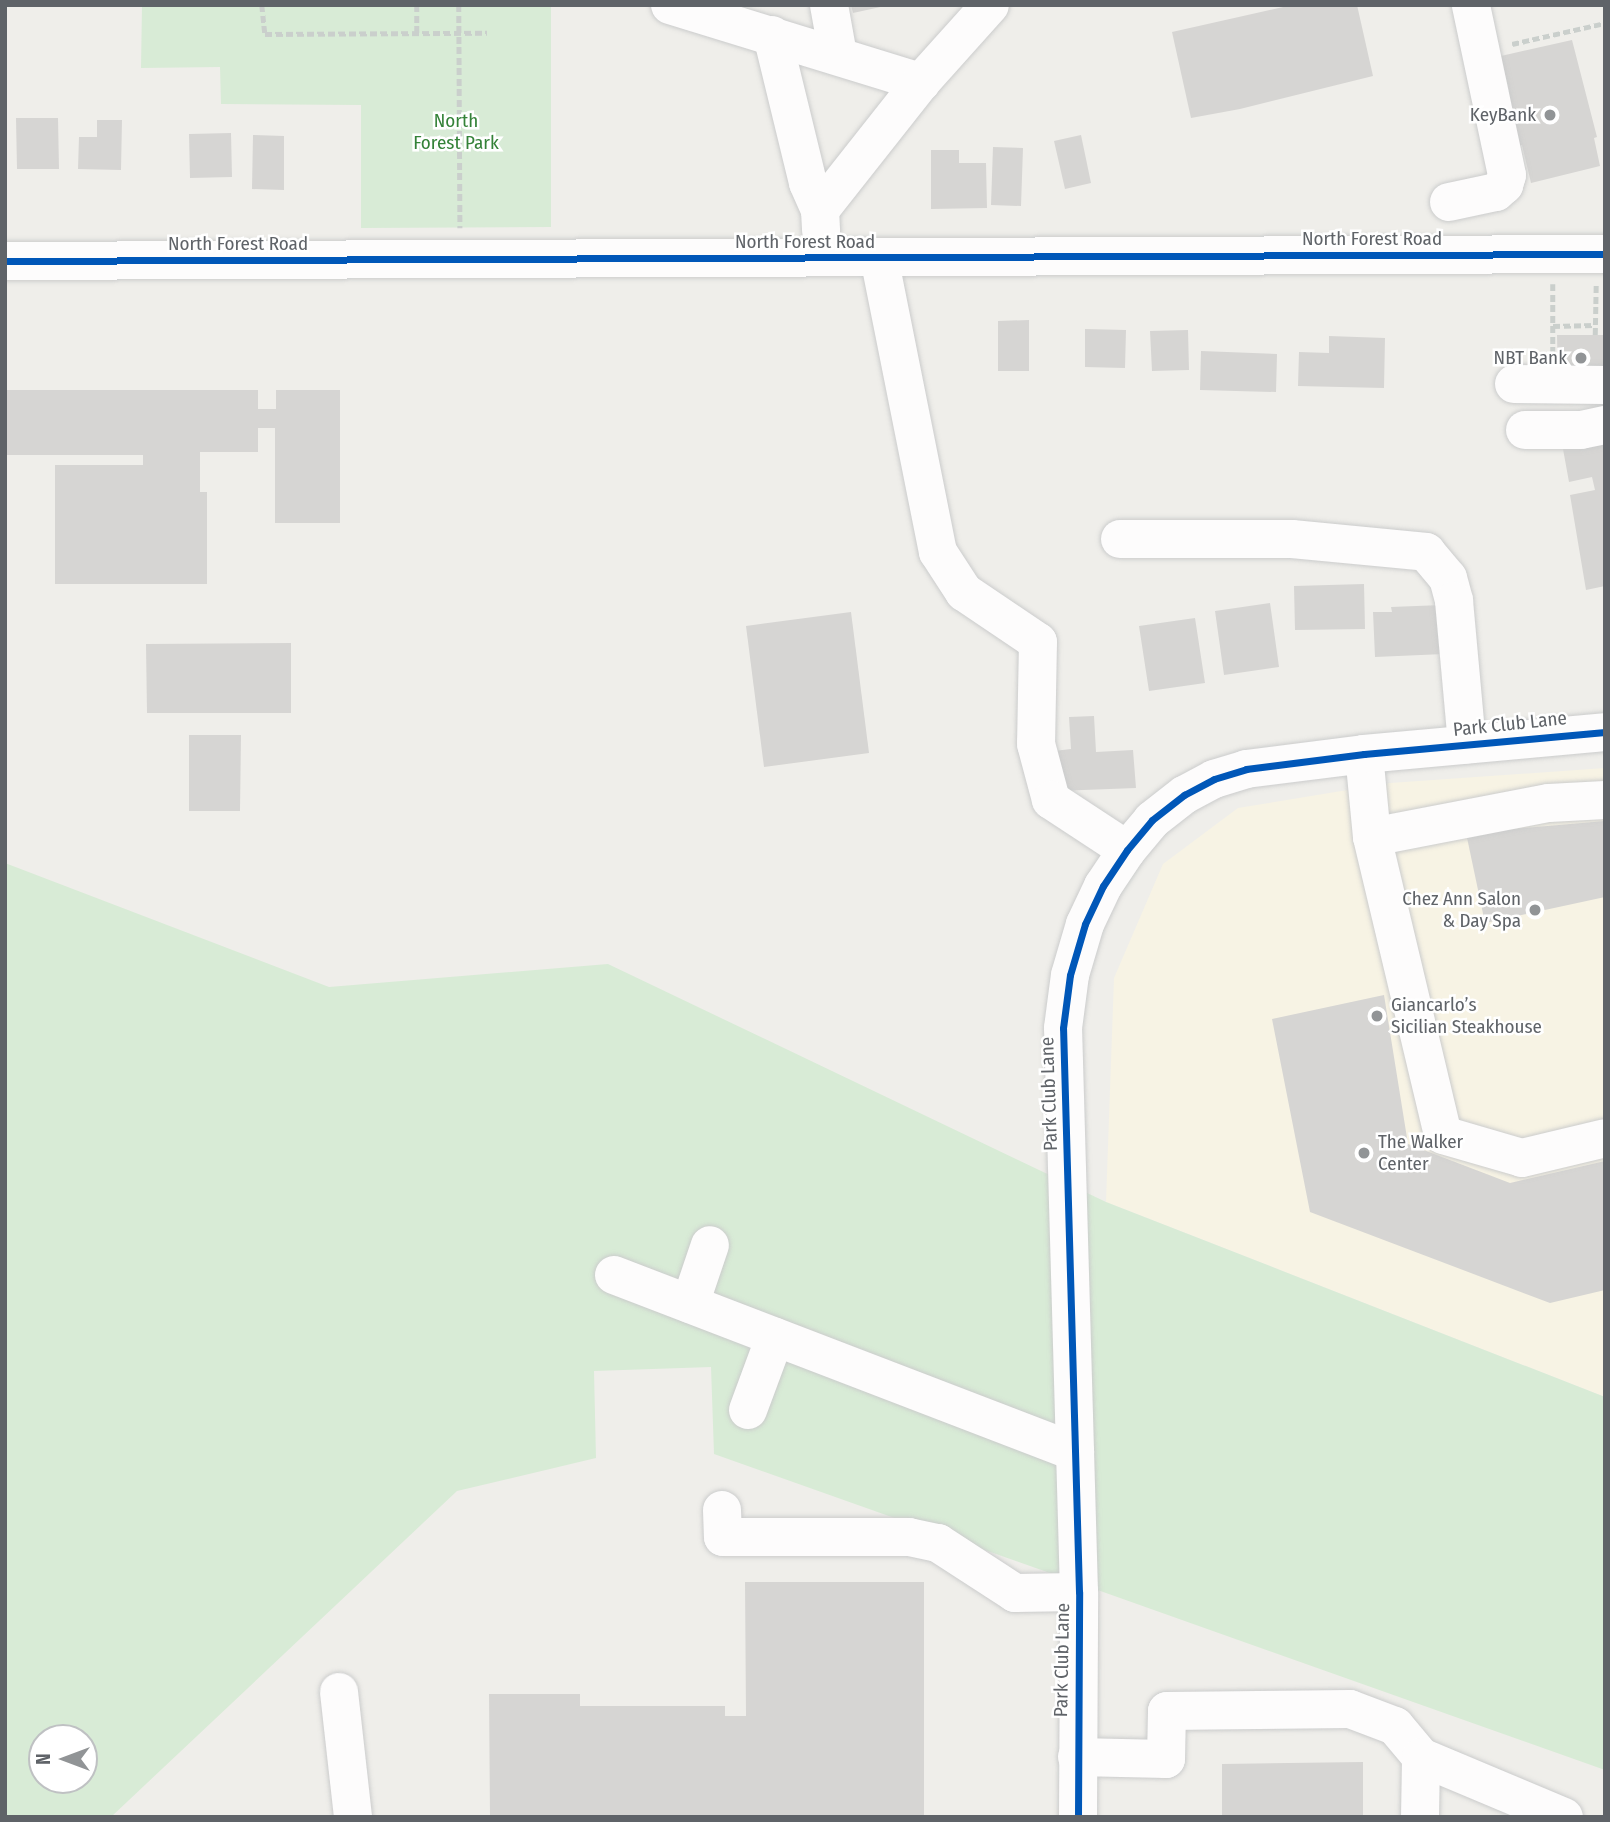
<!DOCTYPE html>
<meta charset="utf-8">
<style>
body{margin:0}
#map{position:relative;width:1610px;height:1822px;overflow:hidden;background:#efeeea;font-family:"Fira Sans Condensed",sans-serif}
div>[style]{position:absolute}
.commercial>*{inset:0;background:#f7f3e4}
.green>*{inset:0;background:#d8ebd6}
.building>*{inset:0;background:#d6d5d3}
.path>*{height:4.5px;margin-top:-2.25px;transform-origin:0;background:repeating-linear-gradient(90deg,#cacfcc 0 7px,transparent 0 10.5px)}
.roads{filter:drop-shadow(0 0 2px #cbcccc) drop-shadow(0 0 2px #cbcccc)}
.minor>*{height:38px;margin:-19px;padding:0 19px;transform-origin:19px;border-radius:19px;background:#fdfcfc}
.cycleway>*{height:7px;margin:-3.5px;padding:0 3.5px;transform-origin:3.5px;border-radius:3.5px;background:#0057b8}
.dots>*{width:19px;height:19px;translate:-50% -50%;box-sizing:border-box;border:4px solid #fff;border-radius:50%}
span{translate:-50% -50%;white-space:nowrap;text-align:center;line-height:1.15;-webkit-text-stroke:5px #fff;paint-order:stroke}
.poi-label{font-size:19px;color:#5f6368}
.right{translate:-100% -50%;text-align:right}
.left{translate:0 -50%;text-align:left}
.park-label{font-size:19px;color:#348238}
.street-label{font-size:19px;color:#5f6368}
.frame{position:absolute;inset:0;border:7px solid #5f6368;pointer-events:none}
.north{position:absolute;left:28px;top:1724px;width:70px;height:70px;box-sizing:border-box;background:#fff;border:2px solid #bfc1c3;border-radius:50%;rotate:270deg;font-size:19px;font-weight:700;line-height:28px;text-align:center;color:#5f6368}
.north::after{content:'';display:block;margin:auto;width:24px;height:32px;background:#919496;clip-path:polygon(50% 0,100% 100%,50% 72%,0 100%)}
</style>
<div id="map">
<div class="commercial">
<i style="clip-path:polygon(1605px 768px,1605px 1397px,1106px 1202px,1114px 978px,1163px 864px,1238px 808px,1390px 783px)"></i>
</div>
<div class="green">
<i style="clip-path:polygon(142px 5px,551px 5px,551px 227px,361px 228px,361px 105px,221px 104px,220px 67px,141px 68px)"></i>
<i style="clip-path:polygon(evenodd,5px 863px,329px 987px,608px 964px,1106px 1202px,1605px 1397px,1605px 1770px,714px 1454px,711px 1367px,594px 1371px,596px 1458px,457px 1491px,111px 1817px,5px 1817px,5px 863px,42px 1738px,84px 1738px,84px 1780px,42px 1780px,42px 1738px)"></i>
</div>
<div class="building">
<i style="clip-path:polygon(851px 5px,885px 5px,885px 6px,853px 13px)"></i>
<i style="clip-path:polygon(1292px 5px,1357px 5px,1373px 76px,1240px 109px,1191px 118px,1172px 32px)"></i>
<i style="clip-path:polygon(1572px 40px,1597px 137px,1594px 138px,1600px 166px,1531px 183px,1522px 145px,1514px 147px,1502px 93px,1509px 91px,1501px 56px)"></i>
<i style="clip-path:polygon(16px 118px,58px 118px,59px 169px,17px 169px)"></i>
<i style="clip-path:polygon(97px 120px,122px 120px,121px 170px,78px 169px,79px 137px,97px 137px)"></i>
<i style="clip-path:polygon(231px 133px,232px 177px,190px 178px,189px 134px)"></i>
<i style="clip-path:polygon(253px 135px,284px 136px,284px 190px,252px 189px)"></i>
<i style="clip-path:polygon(1081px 135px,1091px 183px,1065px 189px,1054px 141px)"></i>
<i style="clip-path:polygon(993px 147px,1023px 148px,1021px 206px,991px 205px)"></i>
<i style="clip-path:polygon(931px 150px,959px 150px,959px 163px,986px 163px,987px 208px,931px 209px)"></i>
<i style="clip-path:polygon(1029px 320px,1029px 371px,998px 371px,998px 321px)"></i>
<i style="clip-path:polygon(1085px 329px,1126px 330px,1125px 368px,1085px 367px)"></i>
<i style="clip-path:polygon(1188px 330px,1189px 370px,1152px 371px,1150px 331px)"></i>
<i style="clip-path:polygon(1557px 335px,1603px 335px,1605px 374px,1558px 378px)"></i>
<i style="clip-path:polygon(1329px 336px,1385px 338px,1384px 388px,1298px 386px,1299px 352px,1329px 353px)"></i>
<i style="clip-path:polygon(1201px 351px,1277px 354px,1276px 392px,1200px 390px)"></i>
<i style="clip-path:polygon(5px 390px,258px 390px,258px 409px,276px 409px,276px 390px,340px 390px,340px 523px,275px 523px,275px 428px,258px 428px,258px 452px,200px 452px,200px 492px,207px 492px,207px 584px,55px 584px,55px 465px,143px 465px,143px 455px,5px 455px)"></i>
<i style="clip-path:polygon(1605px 442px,1605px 586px,1586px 590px,1570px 495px,1595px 490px,1592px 477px,1569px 482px,1563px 449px)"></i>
<i style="clip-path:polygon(1364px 584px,1365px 629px,1295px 630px,1294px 586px)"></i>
<i style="clip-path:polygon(1270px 603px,1279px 667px,1224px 675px,1215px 611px)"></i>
<i style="clip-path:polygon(1442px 605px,1444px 654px,1375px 657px,1373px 612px,1392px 612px,1391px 607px)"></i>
<i style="clip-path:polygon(851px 612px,869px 753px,764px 767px,746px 626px)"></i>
<i style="clip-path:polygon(1195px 618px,1205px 683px,1149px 691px,1139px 626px)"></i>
<i style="clip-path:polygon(291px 643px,291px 713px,147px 713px,146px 644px)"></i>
<i style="clip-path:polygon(1094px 716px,1096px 752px,1133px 750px,1136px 788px,1057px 791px,1054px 751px,1071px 749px,1069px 717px)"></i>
<i style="clip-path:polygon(189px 735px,241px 735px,240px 811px,189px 811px)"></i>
<i style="clip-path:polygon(1605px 821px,1605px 897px,1485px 923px,1466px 833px)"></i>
<i style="clip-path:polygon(1384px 995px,1408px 1144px,1510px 1183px,1605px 1161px,1605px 1290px,1550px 1303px,1310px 1212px,1272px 1019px)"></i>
<i style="clip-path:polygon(745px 1582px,924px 1582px,924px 1817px,490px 1817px,489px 1694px,580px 1694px,580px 1706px,725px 1706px,725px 1716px,746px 1716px)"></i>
<i style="clip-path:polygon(1363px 1762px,1363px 1817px,1222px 1817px,1222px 1764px)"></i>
</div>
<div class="path">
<i style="left:262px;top:5px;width:29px;rotate:84deg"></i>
<i style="left:265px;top:34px;width:222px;rotate:-0.3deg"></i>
<i style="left:417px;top:5px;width:28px;rotate:90deg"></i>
<i style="left:459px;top:5px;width:223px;rotate:89.7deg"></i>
<i style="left:1512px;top:44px;width:95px;rotate:-12.7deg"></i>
<i style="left:1553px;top:284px;width:68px;rotate:90deg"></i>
<i style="left:1553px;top:326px;width:42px;rotate:-1.4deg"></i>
<i style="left:1595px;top:335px;width:51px;rotate:-88.9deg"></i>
</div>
<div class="roads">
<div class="minor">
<i style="left:670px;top:5px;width:263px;rotate:17.1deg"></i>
<i style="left:829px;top:5px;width:51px;rotate:79.8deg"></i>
<i style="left:772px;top:35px;width:152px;rotate:76.3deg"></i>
<i style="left:808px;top:183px;width:30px;rotate:66deg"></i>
<i style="left:820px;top:210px;width:21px;rotate:87deg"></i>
<i style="left:1449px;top:202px;width:48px;rotate:-12deg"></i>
<i style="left:1496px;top:192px;width:11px;rotate:-41deg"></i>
<i style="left:1504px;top:185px;width:10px;rotate:-73deg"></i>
<i style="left:1507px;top:175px;width:174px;rotate:-102deg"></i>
<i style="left:820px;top:210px;width:163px;rotate:-51.7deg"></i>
<i style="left:921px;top:82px;width:103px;rotate:-48.1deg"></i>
<i style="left:879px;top:257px;width:301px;rotate:78.7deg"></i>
<i style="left:938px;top:552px;width:48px;rotate:57deg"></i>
<i style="left:964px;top:592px;width:89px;rotate:34deg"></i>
<i style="left:1038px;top:642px;width:102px;rotate:91.1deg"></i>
<i style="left:1036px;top:744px;width:58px;rotate:75deg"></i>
<i style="left:1051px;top:800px;width:91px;rotate:33.3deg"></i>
<i style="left:5px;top:261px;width:1600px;rotate:-0.25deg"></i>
<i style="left:1514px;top:384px;width:91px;rotate:0.6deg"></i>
<i style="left:1525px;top:430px;width:56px"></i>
<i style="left:1581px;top:430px;width:25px;rotate:-12deg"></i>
<i style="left:1120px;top:539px;width:172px"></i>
<i style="left:1292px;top:539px;width:135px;rotate:5.5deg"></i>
<i style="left:1426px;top:552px;width:34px;rotate:50deg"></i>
<i style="left:1448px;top:578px;width:24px;rotate:75deg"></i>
<i style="left:1454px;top:601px;width:144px;rotate:84.8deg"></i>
<i style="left:1364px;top:754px;width:83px;rotate:84.5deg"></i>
<i style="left:1372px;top:837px;width:306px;rotate:76.6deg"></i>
<i style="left:1443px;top:1135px;width:82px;rotate:16.2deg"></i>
<i style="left:1522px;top:1158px;width:85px;rotate:-13.5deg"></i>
<i style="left:1372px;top:837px;width:180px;rotate:-10.9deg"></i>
<i style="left:1549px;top:803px;width:56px;rotate:-3.1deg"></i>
<i style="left:614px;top:1275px;width:494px;rotate:21deg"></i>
<i style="left:690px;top:1304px;width:62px;rotate:-71.3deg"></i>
<i style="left:748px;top:1410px;width:78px;rotate:-69.7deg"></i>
<i style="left:722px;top:1510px;width:27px;rotate:88deg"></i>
<i style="left:723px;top:1537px;width:186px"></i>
<i style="left:909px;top:1537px;width:30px;rotate:12deg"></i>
<i style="left:938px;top:1543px;width:92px;rotate:33deg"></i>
<i style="left:1015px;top:1593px;width:64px;rotate:-0.9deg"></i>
<i style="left:339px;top:1692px;width:126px;rotate:83.6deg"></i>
<i style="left:1077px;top:1757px;width:89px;rotate:1.3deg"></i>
<i style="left:1166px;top:1759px;width:48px;rotate:-88.8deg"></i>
<i style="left:1167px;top:1711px;width:183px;rotate:-0.6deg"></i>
<i style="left:1350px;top:1709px;width:48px;rotate:20.7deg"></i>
<i style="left:1395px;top:1726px;width:40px;rotate:50deg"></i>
<i style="left:1421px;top:1757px;width:155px;rotate:22.8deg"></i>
<i style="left:1078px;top:1817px;width:225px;rotate:-89.7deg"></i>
<i style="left:1079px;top:1592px;width:564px;rotate:-91.62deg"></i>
<i style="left:1063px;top:1028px;width:53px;rotate:-82.5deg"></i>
<i style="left:1070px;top:975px;width:53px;rotate:-73.6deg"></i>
<i style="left:1085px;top:924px;width:42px;rotate:-64.7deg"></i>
<i style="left:1103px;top:886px;width:43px;rotate:-56.3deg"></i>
<i style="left:1127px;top:850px;width:39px;rotate:-50deg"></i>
<i style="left:1152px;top:820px;width:41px;rotate:-38deg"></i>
<i style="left:1184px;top:795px;width:34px;rotate:-28deg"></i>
<i style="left:1214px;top:779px;width:34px;rotate:-17deg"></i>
<i style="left:1246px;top:769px;width:119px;rotate:-7.2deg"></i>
<i style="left:1364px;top:754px;width:242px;rotate:-5.2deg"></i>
<i style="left:1420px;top:1817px;width:60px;rotate:-89deg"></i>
</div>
</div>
<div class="cycleway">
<i style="left:5px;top:261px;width:1600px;rotate:-0.25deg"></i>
<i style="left:1078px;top:1817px;width:225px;rotate:-89.7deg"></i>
<i style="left:1079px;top:1592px;width:564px;rotate:-91.62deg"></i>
<i style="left:1063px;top:1028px;width:53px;rotate:-82.5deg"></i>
<i style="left:1070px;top:975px;width:53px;rotate:-73.6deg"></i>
<i style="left:1085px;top:924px;width:42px;rotate:-64.7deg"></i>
<i style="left:1103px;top:886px;width:43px;rotate:-56.3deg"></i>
<i style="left:1127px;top:850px;width:39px;rotate:-50deg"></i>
<i style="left:1152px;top:820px;width:41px;rotate:-38deg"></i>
<i style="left:1184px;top:795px;width:34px;rotate:-28deg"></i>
<i style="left:1214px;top:779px;width:34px;rotate:-17deg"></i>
<i style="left:1246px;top:769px;width:119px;rotate:-7.2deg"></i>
<i style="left:1364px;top:754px;width:242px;rotate:-5.2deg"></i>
</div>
<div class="dots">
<i style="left:1550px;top:115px;background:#919496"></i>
<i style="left:1581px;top:358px;background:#919496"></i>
<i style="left:1535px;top:910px;background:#919496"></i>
<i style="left:1377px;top:1016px;background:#919496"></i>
<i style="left:1364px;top:1153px;background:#919496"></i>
</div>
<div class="poi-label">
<span class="right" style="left:1536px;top:115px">KeyBank</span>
<span class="right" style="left:1567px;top:358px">NBT Bank</span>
<span class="right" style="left:1521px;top:910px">Chez Ann Salon<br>&amp; Day Spa</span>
<span class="left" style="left:1391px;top:1016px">Giancarlo’s<br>Sicilian Steakhouse</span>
<span class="left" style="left:1378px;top:1153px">The Walker<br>Center</span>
</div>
<div class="park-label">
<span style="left:456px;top:132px">North<br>Forest Park</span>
</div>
<div class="street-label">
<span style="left:1372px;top:239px">North Forest Road</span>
<span style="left:805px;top:242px">North Forest Road</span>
<span style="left:238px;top:244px">North Forest Road</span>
<span style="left:1510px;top:724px;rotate:-6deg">Park Club Lane</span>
<span style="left:1049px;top:1094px;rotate:-92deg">Park Club Lane</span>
<span style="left:1062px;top:1660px;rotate:-89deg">Park Club Lane</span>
</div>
<div class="frame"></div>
<div class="north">N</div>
</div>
